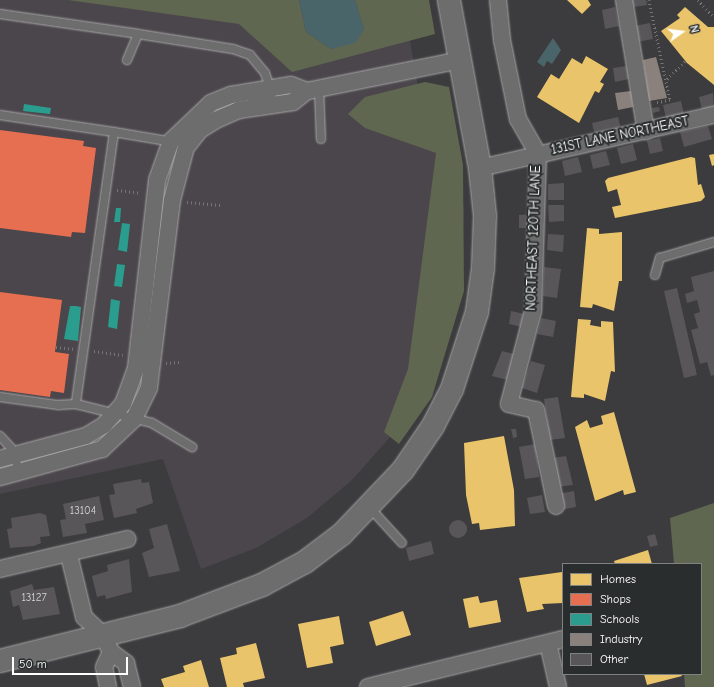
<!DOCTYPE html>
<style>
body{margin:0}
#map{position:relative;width:714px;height:687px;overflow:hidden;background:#3c3b3d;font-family:"Comic Neue",sans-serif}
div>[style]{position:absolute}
.built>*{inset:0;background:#4b464b}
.green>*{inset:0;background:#606751}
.water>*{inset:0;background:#4a656a}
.homes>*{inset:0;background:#e9c46a}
.shops>*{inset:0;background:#e76f51}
.schools>*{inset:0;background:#2a9d8f}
.industry>*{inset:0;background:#8a817c}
.building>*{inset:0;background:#595659}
.round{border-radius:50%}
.path>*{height:2.5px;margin-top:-1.25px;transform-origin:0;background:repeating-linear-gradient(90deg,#767677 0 1px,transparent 0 4px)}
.roads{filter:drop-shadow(0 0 1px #a7a7a8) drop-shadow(0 0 1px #a7a7a8)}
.lane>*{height:8px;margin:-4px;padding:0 4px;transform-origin:4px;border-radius:4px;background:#6d6d6d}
.street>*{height:16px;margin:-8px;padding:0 8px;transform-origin:8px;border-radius:8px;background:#6d6d6d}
.secondary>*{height:22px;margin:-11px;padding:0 11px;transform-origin:11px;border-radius:11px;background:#6d6d6d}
span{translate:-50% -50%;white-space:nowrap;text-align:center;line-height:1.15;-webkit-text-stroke:4px #2a2d2e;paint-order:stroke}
.number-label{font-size:11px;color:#d6d5d6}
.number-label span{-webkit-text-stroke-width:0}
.street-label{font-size:13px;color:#fff}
.legend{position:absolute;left:562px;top:563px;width:140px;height:112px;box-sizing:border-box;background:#2a2d2e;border:1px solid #7f8182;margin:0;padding:5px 7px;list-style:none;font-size:12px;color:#fff}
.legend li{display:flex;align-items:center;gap:8px;height:20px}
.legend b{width:20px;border:1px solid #7f8182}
.north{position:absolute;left:662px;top:12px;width:40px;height:40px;-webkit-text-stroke:3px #2a2d2e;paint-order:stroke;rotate:76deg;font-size:11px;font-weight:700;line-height:16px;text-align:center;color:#fff}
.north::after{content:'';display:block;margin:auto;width:14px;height:18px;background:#fff;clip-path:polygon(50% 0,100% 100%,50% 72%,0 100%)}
.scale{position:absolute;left:12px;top:657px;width:116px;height:18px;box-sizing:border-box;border:2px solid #fff;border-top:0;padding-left:5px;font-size:12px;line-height:14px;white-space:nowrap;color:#fff;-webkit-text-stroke:3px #2a2d2e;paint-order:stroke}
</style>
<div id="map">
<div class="built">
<i style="clip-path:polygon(0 0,425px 0,408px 29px,419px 93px,459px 155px,464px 214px,459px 273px,391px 436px,352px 480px,307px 518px,256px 548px,201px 569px,163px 459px,0 494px)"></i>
</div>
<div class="green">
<i style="clip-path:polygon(68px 0,299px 0,306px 32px,331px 49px,364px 30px,355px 0,429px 0,435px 34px,292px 72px,239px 24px)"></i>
<i style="clip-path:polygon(425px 82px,449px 87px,463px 165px,464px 291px,432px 397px,399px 444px,384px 432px,408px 369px,436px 153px,365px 128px,348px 114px,365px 97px)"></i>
<i style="clip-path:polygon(714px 503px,714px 687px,685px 687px,684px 674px,701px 674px,701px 564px,674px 564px,670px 518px)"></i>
</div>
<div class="water">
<i style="clip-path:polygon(299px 0,355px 0,364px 30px,355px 43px,331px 49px,306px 32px)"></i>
<i style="clip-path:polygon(553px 38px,561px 50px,552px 64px,547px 61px,544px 67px,537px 62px)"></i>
</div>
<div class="homes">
<i style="clip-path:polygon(567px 0,588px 0,591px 5px,582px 14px)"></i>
<i style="clip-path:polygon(685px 7px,708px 27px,714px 27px,714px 85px,687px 63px,661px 31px,680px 18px,677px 15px)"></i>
<i style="clip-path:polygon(586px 56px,608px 69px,600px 82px,604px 84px,599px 93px,595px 91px,579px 123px,537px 97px,551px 74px,559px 79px,572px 58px,582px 64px)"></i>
<i style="clip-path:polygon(714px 154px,714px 165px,712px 166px,709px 155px)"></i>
<i style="clip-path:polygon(691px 157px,695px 158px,698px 185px,701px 184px,705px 197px,701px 201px,615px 218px,612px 207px,621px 205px,617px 189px,608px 192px,605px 181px,608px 178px)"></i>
<i style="clip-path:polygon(587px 228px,599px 229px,599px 234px,622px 232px,622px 281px,619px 281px,614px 311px,593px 304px,592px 308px,580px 307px)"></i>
<i style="clip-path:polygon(578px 319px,591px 320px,590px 325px,601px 327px,601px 321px,613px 322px,615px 372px,611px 371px,605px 401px,584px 394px,584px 398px,571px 397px)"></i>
<i style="clip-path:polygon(614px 412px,636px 492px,624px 495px,623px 490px,595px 501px,575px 427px,587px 420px,590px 428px,603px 424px,601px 416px)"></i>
<i style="clip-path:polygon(504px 436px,514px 490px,515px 526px,480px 530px,479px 523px,472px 524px,466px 495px,464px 443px)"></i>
<i style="clip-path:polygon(648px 550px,652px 564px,615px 564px,614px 561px)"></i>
<i style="clip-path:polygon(562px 572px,563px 603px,542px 604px,544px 609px,527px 612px,519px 578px)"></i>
<i style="clip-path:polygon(478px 596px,480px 603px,497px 600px,501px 622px,469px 628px,463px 599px)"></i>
<i style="clip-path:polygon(403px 611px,411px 635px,376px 646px,369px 622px)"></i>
<i style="clip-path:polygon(339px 616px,344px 644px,330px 647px,333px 663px,307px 668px,298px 624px)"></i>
<i style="clip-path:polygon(256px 643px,265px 678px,243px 683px,244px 687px,227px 687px,220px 658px,237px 654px,236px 648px)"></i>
<i style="clip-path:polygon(201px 660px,209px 687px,164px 687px,161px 679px,185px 672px,183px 666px)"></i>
<i style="clip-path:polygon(644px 674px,681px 674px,682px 676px,647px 685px)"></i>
</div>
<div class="shops">
<i style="clip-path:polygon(0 130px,84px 141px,83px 146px,96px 148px,85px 233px,72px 232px,71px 237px,0 228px)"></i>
<i style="clip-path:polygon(0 292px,62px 300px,55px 352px,69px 354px,64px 393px,51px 391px,50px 397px,0 390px)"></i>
</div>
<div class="schools">
<i style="clip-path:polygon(24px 104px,51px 108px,50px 114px,23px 111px)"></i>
<i style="clip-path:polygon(116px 208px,121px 208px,120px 222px,114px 222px)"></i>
<i style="clip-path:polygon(122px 223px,130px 224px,127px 252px,118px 250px)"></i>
<i style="clip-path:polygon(117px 264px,125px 265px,122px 287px,114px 286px)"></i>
<i style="clip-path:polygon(111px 299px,120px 301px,117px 329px,108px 327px)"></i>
<i style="clip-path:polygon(70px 306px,76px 306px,72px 335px,76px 306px,81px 307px,78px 341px,64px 339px)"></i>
</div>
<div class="industry">
<i style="clip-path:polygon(656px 57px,667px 98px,649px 101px,643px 60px)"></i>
<i style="clip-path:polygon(631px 91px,633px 107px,618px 110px,615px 93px)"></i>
</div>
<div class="building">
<i style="clip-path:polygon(632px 0,646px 0,647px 5px,634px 7px)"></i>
<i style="clip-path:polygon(615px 7px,619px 26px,605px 29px,602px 10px)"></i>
<i style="clip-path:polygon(650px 23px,653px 39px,637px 42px,634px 26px)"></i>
<i style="clip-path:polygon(627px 66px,629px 79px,615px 82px,613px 68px)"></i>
<i style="clip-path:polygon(713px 93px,714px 107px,702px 110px,699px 97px)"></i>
<i style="clip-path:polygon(681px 101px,684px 114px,666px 118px,663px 105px)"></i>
<i style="clip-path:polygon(659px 107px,660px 111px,653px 113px,652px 108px)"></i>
<i style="clip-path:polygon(618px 117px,621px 129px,595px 136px,592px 123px)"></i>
<i style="clip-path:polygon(708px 126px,712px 139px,684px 147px,680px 132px)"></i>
<i style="clip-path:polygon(660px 138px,663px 151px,650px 154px,647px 141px)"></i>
<i style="clip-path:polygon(633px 144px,637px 160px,621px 164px,617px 148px)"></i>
<i style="clip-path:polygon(606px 151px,610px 165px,593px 169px,590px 155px)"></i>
<i style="clip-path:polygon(578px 157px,582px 172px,565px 176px,562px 161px)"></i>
<i style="clip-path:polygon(564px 183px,564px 200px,548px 200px,548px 184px)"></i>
<i style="clip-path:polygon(548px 205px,564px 205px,564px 221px,549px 222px)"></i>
<i style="clip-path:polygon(532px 214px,533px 228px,519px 228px,519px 215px)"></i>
<i style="clip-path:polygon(548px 234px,564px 235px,563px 252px,547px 250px)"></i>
<i style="clip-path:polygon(544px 267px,561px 269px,557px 298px,543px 296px)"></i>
<i style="clip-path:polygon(714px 271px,714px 375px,711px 376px,707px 362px,700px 364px,691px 330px,698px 328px,694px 314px,700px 312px,697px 300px,687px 303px,685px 294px,694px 291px,691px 277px)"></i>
<i style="clip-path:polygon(677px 288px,697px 375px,684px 378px,664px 291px)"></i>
<i style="clip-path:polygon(511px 311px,525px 314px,522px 327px,509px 324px)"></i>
<i style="clip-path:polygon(541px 318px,556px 321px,553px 337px,537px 334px)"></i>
<i style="clip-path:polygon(502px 351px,514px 354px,508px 380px,492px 376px)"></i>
<i style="clip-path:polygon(531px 361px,545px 365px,537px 393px,522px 388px)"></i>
<i style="clip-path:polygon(558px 397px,565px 438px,550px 440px,544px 399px)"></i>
<i style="clip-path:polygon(511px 429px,516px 429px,517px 437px,513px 438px)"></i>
<i style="clip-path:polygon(535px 444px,539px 477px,525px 479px,519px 447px)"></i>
<i style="clip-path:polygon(566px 456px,573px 485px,557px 487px,553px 458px)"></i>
<i style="clip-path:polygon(141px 479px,142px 483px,149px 482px,153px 503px,136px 509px,137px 513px,114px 518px,109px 495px,115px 494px,113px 484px)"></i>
<i style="clip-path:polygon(574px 491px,576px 507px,560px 510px,557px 494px)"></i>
<i style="clip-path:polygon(542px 495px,545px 512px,530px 514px,527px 498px)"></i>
<i style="clip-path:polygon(99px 496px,104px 520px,85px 524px,87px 533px,63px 537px,60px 520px,66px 519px,63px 504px)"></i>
<i style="clip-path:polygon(40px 513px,46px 515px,50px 536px,40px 537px,41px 543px,34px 546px,10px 548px,7px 529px,12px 528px,11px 518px)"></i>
<i class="round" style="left:449px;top:520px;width:18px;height:18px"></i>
<i style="clip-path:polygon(167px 524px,180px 571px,149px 577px,142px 553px,154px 548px,149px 529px)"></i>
<i style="clip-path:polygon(655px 534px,658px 545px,650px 547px,647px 536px)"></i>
<i style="clip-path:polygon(431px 541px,434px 554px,409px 561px,406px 548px)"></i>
<i style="clip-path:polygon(129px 559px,132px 592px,106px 599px,105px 595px,97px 597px,92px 576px,108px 571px,107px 565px)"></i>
<i style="clip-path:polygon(32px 584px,34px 590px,54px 587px,60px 614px,23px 620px,19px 605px,13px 607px,10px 591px)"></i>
</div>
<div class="path">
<i style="left:649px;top:0;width:102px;rotate:78.1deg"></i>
<i style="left:670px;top:100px;width:14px;rotate:168deg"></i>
<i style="left:698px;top:0;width:23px;rotate:47deg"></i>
<i style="left:667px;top:79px;width:25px;rotate:-45deg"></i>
<i style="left:117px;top:190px;width:23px;rotate:7deg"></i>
<i style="left:187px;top:202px;width:36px;rotate:5deg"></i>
<i style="left:56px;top:347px;width:18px;rotate:6deg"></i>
<i style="left:94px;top:351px;width:29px;rotate:8deg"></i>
<i style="left:166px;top:363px;width:13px;rotate:-4deg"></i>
</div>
<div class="roads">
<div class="lane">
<i style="left:0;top:14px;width:139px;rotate:8.2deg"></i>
<i style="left:127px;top:60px;width:28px;rotate:-67deg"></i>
<i style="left:138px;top:34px;width:96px;rotate:9deg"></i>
<i style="left:233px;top:49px;width:18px;rotate:19deg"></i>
<i style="left:250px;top:55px;width:23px;rotate:50deg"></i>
<i style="left:265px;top:73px;width:18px;rotate:71deg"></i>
<i style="left:319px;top:88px;width:51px;rotate:87.8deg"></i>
<i style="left:252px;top:101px;width:20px;rotate:-11deg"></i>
<i style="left:0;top:115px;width:115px;rotate:8.5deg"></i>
<i style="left:173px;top:142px;width:60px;rotate:-170.4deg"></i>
<i style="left:114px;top:132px;width:275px;rotate:98deg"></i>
<i style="left:76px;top:404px;width:78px;rotate:14deg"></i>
<i style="left:152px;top:423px;width:47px;rotate:31deg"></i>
<i style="left:655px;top:275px;width:18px;rotate:-74deg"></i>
<i style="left:660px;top:258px;width:56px;rotate:-16.5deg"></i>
<i style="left:0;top:397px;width:59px;rotate:7.9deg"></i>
<i style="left:58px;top:405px;width:18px;rotate:-3deg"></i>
<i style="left:0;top:436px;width:16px;rotate:47deg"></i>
<i style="left:11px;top:448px;width:27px;rotate:70deg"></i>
<i style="left:370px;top:508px;width:47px;rotate:47.6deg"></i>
</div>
<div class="street">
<i style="left:498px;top:0;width:40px;rotate:84.3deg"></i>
<i style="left:502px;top:40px;width:81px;rotate:78.6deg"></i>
<i style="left:518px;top:119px;width:40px;rotate:60.3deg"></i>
<i style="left:538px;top:154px;width:157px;rotate:91.8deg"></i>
<i style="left:533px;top:311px;width:96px;rotate:104.5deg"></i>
<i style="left:509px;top:404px;width:28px;rotate:13deg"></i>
<i style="left:536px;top:410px;width:98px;rotate:78.2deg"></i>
<i style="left:624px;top:0;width:133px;rotate:80.5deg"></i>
<i style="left:307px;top:91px;width:157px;rotate:-11.4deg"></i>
<i style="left:480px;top:168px;width:240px;rotate:-12.8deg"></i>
<i style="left:0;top:459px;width:89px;rotate:-15deg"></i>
<i style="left:86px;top:436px;width:21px;rotate:-31deg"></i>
<i style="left:104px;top:425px;width:28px;rotate:-48deg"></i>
<i style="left:123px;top:404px;width:38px;rotate:-70deg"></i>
<i style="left:136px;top:368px;width:189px;rotate:-83.6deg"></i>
<i style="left:157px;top:180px;width:41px;rotate:-70.3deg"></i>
<i style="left:171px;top:141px;width:55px;rotate:-43.5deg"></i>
<i style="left:211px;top:103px;width:22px;rotate:-22deg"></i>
<i style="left:231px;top:95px;width:61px;rotate:-9.5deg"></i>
<i style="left:291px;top:85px;width:17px;rotate:21deg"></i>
<i style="left:307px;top:91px;width:18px;rotate:142deg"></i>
<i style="left:293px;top:102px;width:55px;rotate:171.6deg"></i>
<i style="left:239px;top:110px;width:25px;rotate:157deg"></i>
<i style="left:216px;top:120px;width:19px;rotate:148deg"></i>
<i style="left:200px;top:130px;width:22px;rotate:129deg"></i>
<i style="left:186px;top:147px;width:55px;rotate:104.8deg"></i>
<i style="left:172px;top:200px;width:189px;rotate:97deg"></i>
<i style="left:149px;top:388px;width:34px;rotate:116deg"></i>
<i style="left:134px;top:419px;width:44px;rotate:136.8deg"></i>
<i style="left:102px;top:449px;width:106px;rotate:164.6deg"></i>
<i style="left:69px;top:555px;width:64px;rotate:76.4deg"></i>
<i style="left:84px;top:617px;width:26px;rotate:43deg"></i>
<i style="left:103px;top:635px;width:19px;rotate:65deg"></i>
<i style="left:111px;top:652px;width:19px;rotate:36deg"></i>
<i style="left:126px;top:663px;width:25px;rotate:76deg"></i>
<i style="left:0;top:569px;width:131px;rotate:-13.2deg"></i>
<i style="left:548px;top:643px;width:45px;rotate:77.2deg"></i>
<i style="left:108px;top:687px;width:20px;rotate:-101deg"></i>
<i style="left:104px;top:667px;width:17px;rotate:-65deg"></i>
<i style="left:368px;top:687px;width:201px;rotate:-13.8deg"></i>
</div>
<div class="secondary">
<i style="left:0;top:661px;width:186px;rotate:-14deg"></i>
<i style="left:180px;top:616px;width:88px;rotate:-20.7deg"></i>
<i style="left:262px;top:585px;width:49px;rotate:-28.1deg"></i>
<i style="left:305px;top:562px;width:46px;rotate:-37.1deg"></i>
<i style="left:342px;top:534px;width:88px;rotate:-46.4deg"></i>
<i style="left:403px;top:470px;width:53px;rotate:-55.7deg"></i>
<i style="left:433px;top:426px;width:42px;rotate:-62.8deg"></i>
<i style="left:452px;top:389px;width:81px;rotate:-72deg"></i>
<i style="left:477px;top:312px;width:44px;rotate:-82.2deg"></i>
<i style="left:483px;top:268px;width:52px;rotate:-87.8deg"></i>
<i style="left:485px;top:216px;width:48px;rotate:-95.9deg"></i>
<i style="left:480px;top:168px;width:171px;rotate:-100.5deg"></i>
</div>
</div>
<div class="number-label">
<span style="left:83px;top:511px">13104</span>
<span style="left:34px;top:598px">13127</span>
</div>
<div class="street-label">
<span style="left:620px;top:136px;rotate:-12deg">131ST LANE NORTHEAST</span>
<span style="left:534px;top:238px;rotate:-88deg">NORTHEAST 120TH LANE</span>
</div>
<ul class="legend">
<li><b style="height:11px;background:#e9c46a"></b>Homes</li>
<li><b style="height:11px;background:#e76f51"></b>Shops</li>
<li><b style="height:11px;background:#2a9d8f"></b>Schools</li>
<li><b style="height:11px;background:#8a817c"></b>Industry</li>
<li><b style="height:11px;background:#595659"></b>Other</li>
</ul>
<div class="north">N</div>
<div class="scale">50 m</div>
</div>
